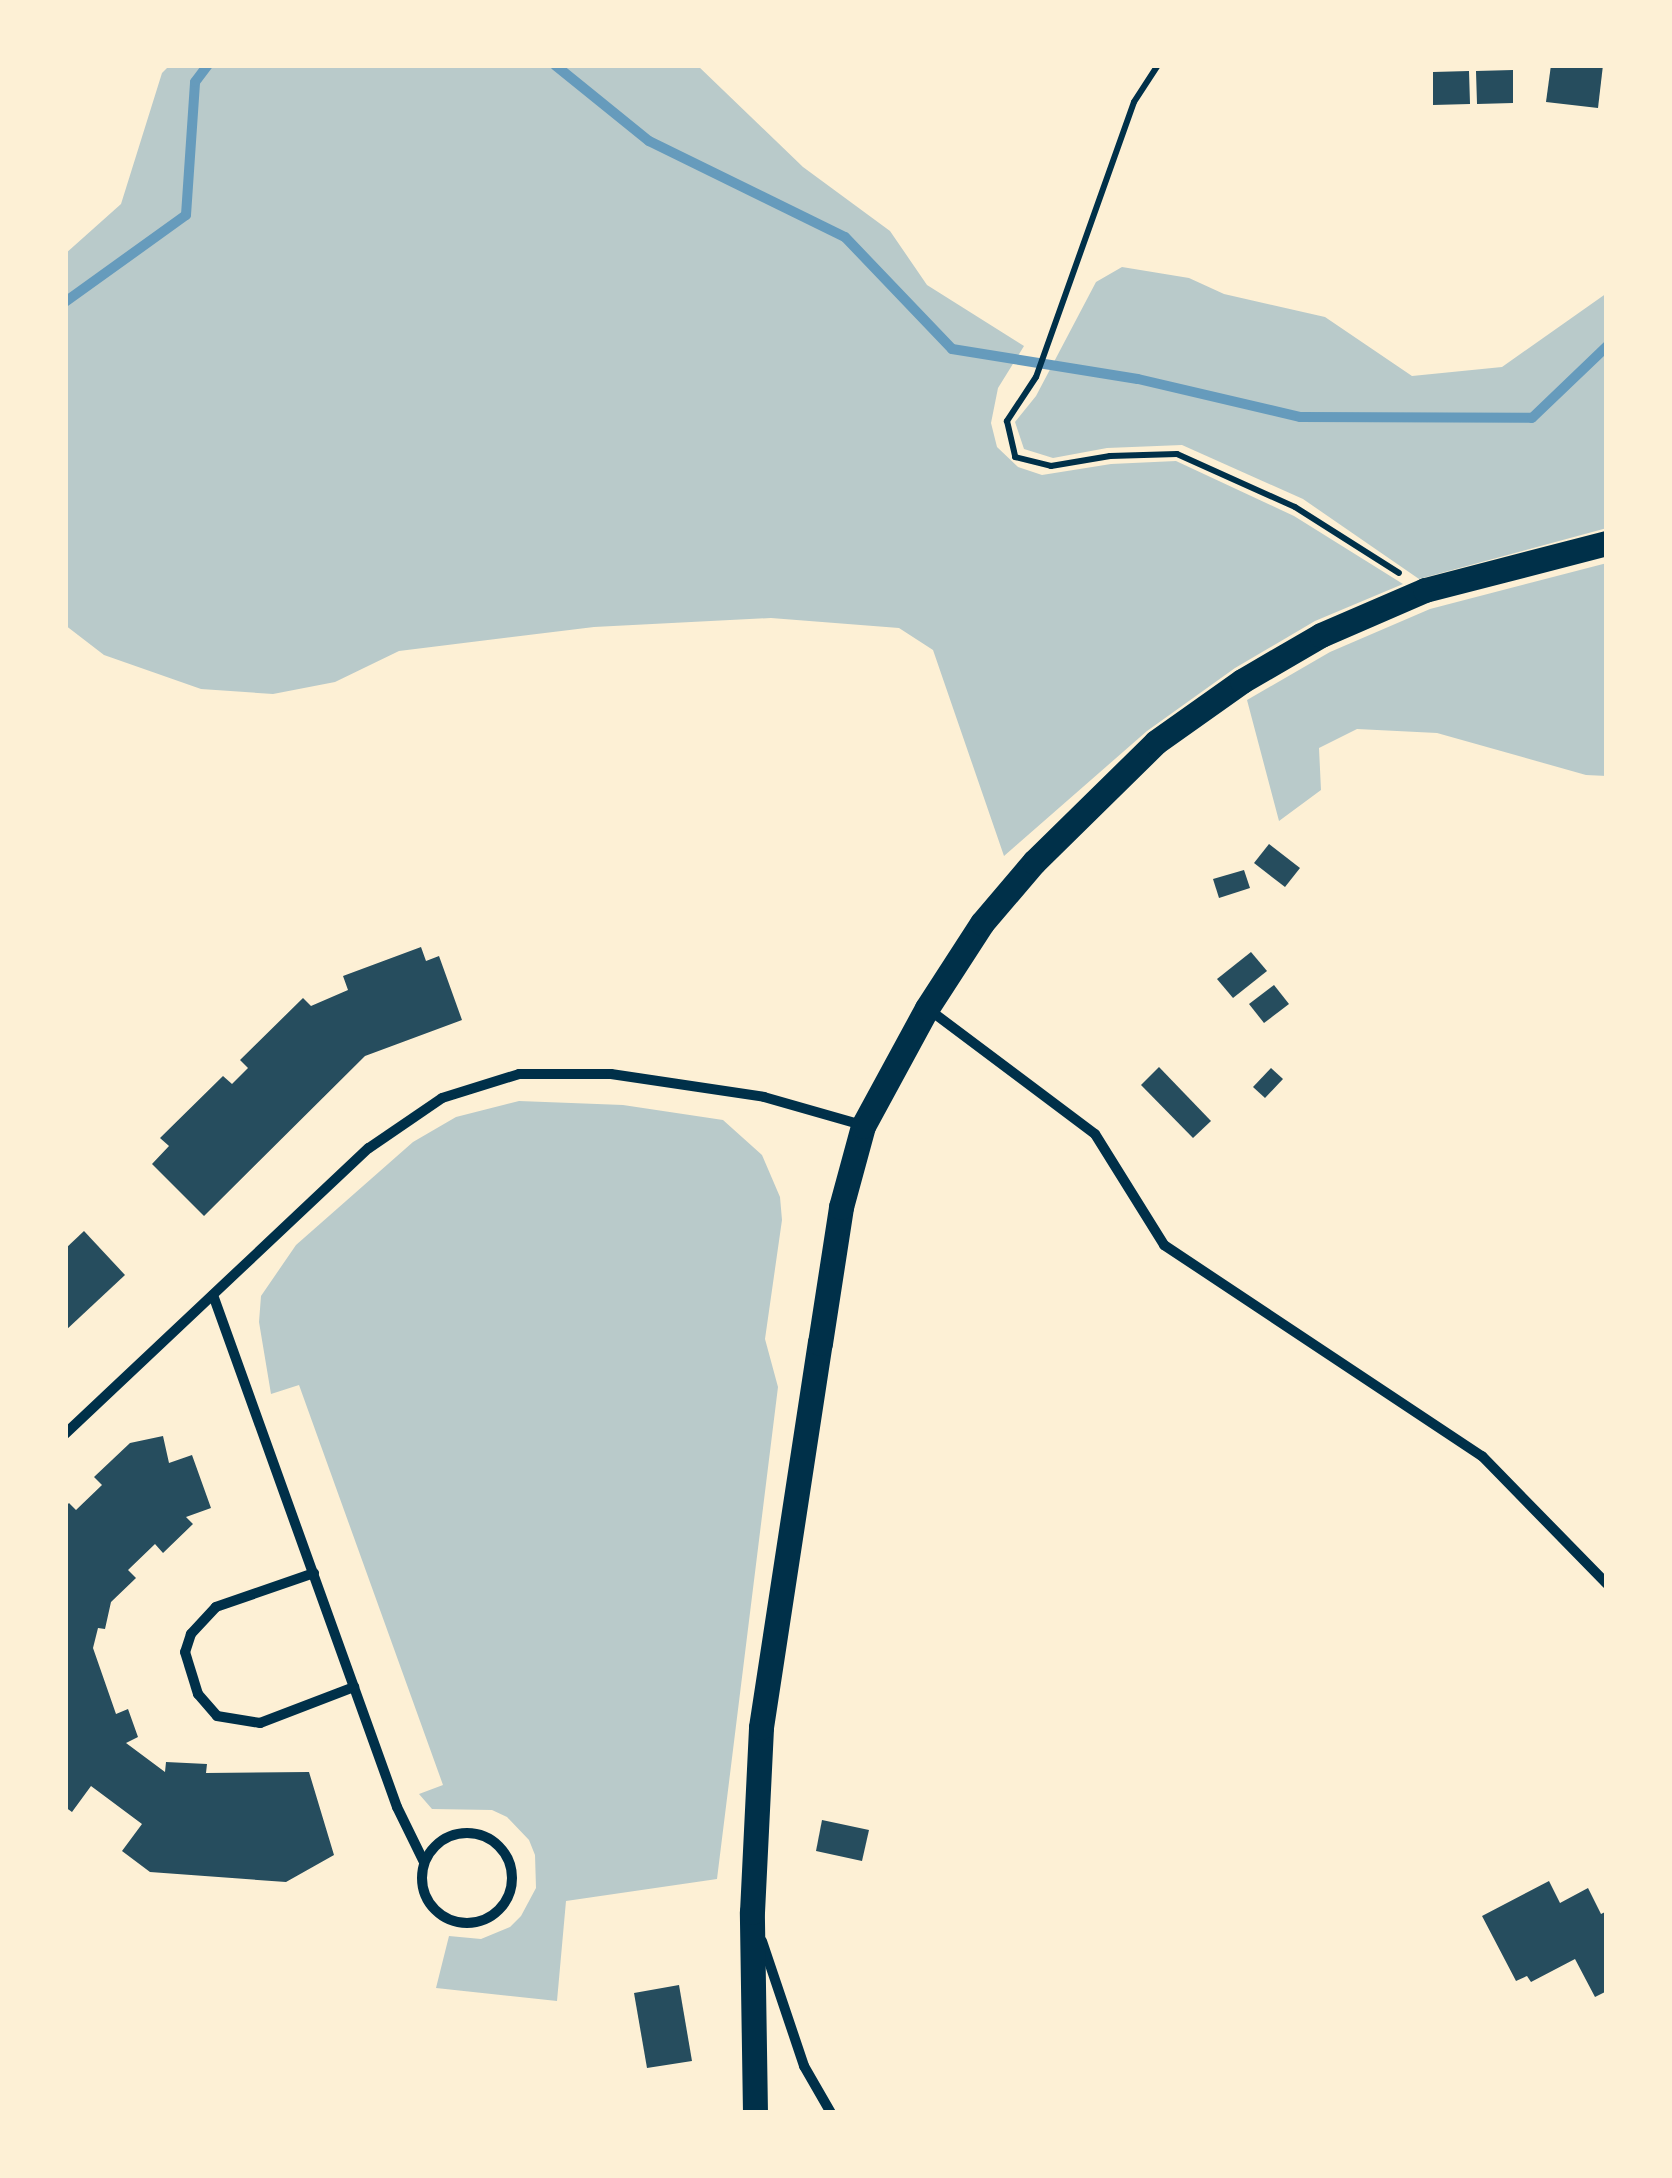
<!DOCTYPE html>
<style>
body{margin:0}
#map{position:relative;width:1672px;height:2178px;overflow:hidden;background:#fdf0d5;font-family:Jost,sans-serif}
div>[style]{position:absolute}
.green>*{inset:0;background:#b9caca}
.stream>*{height:10px;margin:-5px;padding:0 5px;transform-origin:5px;border-radius:5px;background:#669bbc}
.building>*{inset:0;background:#264d5e}
.path>*{height:6px;margin:-3px;padding:0 3px;transform-origin:3px;border-radius:3px;background:#003049}
.minor>*{height:10px;margin:-5px;padding:0 5px;transform-origin:5px;border-radius:5px;background:#003049}
.minor>.ring{margin:-5px;padding:0;box-sizing:content-box;background:none;border:10px solid #003049;border-radius:50%}
.primary>*{height:25px;margin:-12.5px;padding:0 12.5px;transform-origin:12.5px;border-radius:12.5px;background:#003049}
span{translate:-50% -50%;white-space:nowrap;text-align:center;line-height:1.15;-webkit-text-stroke:9px #fdf0d5;paint-order:stroke}
.frame{position:absolute;inset:0;border:68px solid #fdf0d5;pointer-events:none}
</style>
<div id="map">
<div class="green">
<i style="clip-path:polygon(170px 65px,697px 65px,803px 167px,890px 231px,927px 285px,1024px 346px,998px 388px,991px 423px,997px 447px,1018px 467px,1042px 475px,1111px 464px,1176px 461px,1294px 516px,1403px 584px,1315px 621px,1235px 668px,1147px 731px,1004px 856px,933px 650px,899px 628px,771px 618px,594px 627px,399px 651px,335px 682px,273px 694px,201px 689px,104px 655px,65px 625px,65px 254px,121px 204px,162px 73px)"></i>
<i style="clip-path:polygon(1122px 267px,1189px 278px,1224px 294px,1325px 317px,1412px 376px,1502px 367px,1607px 293px,1607px 528px,1419px 579px,1303px 499px,1182px 445px,1107px 448px,1053px 458px,1024px 449px,1015px 422px,1036px 396px,1096px 282px)"></i>
<i style="clip-path:polygon(1607px 563px,1607px 776px,1586px 775px,1437px 733px,1357px 729px,1319px 748px,1321px 790px,1279px 821px,1247px 700px,1330px 652px,1430px 609px)"></i>
<i style="clip-path:polygon(519px 1101px,623px 1105px,723px 1120px,762px 1155px,780px 1197px,782px 1220px,765px 1339px,778px 1387px,717px 1879px,566px 1901px,557px 2001px,436px 1988px,449px 1936px,481px 1939px,510px 1927px,521px 1916px,536px 1888px,535px 1855px,529px 1840px,507px 1817px,492px 1810px,432px 1809px,419px 1794px,443px 1785px,299px 1385px,271px 1394px,259px 1322px,261px 1296px,296px 1245px,413px 1142px,456px 1117px)"></i>
</div>
<div class="stream">
<i style="left:555px;top:65px;width:121px;rotate:39deg"></i>
<i style="left:649px;top:141px;width:218px;rotate:26.1deg"></i>
<i style="left:845px;top:237px;width:155px;rotate:46.3deg"></i>
<i style="left:952px;top:349px;width:188px;rotate:9.2deg"></i>
<i style="left:1138px;top:379px;width:166px;rotate:13.2deg"></i>
<i style="left:1300px;top:417px;width:232px;rotate:0.2deg"></i>
<i style="left:1532px;top:418px;width:104px;rotate:-43.8deg"></i>
<i style="left:65px;top:302px;width:149px;rotate:-35.7deg"></i>
<i style="left:186px;top:215px;width:133px;rotate:-86.1deg"></i>
<i style="left:195px;top:82px;width:21px;rotate:-53deg"></i>
</div>
<div class="building">
<i style="clip-path:polygon(1551px 65px,1603px 65px,1598px 108px,1546px 102px)"></i>
<i style="clip-path:polygon(1513px 70px,1513px 103px,1477px 104px,1476px 71px)"></i>
<i style="clip-path:polygon(1469px 71px,1470px 104px,1433px 105px,1433px 72px)"></i>
<i style="clip-path:polygon(1269px 844px,1300px 868px,1285px 887px,1254px 863px)"></i>
<i style="clip-path:polygon(1244px 870px,1250px 888px,1219px 898px,1213px 879px)"></i>
<i style="clip-path:polygon(421px 947px,426px 961px,439px 956px,462px 1020px,365px 1056px,204px 1216px,152px 1164px,169px 1146px,160px 1138px,223px 1076px,232px 1084px,248px 1068px,240px 1060px,303px 998px,311px 1006px,348px 990px,343px 976px)"></i>
<i style="clip-path:polygon(1251px 952px,1267px 971px,1233px 998px,1217px 979px)"></i>
<i style="clip-path:polygon(1274px 985px,1289px 1004px,1264px 1023px,1249px 1004px)"></i>
<i style="clip-path:polygon(1159px 1067px,1211px 1121px,1193px 1138px,1141px 1085px)"></i>
<i style="clip-path:polygon(1271px 1068px,1283px 1079px,1265px 1098px,1253px 1087px)"></i>
<i style="clip-path:polygon(84px 1231px,125px 1275px,65px 1331px,65px 1249px)"></i>
<i style="clip-path:polygon(163px 1436px,169px 1463px,192px 1455px,211px 1508px,186px 1517px,193px 1524px,163px 1553px,155px 1544px,128px 1570px,136px 1578px,111px 1602px,105px 1629px,98px 1628px,93px 1648px,116px 1714px,128px 1709px,138px 1737px,126px 1743px,165px 1772px,166px 1762px,207px 1764px,206px 1773px,309px 1772px,334px 1855px,286px 1882px,150px 1872px,122px 1851px,142px 1824px,91px 1786px,72px 1812px,65px 1807px,65px 1507px,69px 1503px,76px 1510px,102px 1485px,94px 1477px,130px 1443px)"></i>
<i style="clip-path:polygon(822px 1820px,869px 1830px,862px 1861px,816px 1851px)"></i>
<i style="clip-path:polygon(1549px 1881px,1560px 1903px,1588px 1888px,1601px 1914px,1607px 1911px,1607px 1991px,1595px 1997px,1575px 1959px,1531px 1982px,1527px 1976px,1516px 1981px,1482px 1916px)"></i>
<i style="clip-path:polygon(679px 1985px,692px 2061px,647px 2068px,634px 1993px)"></i>
</div>
<div class="path">
<i style="left:1158px;top:65px;width:44px;rotate:123deg"></i>
<i style="left:1134px;top:102px;width:292px;rotate:109.6deg"></i>
<i style="left:1036px;top:377px;width:53px;rotate:123.4deg"></i>
<i style="left:1007px;top:421px;width:37px;rotate:77deg"></i>
<i style="left:1015px;top:457px;width:37px;rotate:14deg"></i>
<i style="left:1051px;top:466px;width:60px;rotate:-9.6deg"></i>
<i style="left:1110px;top:456px;width:67px;rotate:-1.7deg"></i>
<i style="left:1177px;top:454px;width:129px;rotate:24.2deg"></i>
<i style="left:1295px;top:507px;width:123px;rotate:32.4deg"></i>
</div>
<div class="minor">
<i style="left:927px;top:1008px;width:210px;rotate:36.9deg"></i>
<i style="left:1095px;top:1134px;width:131px;rotate:58.1deg"></i>
<i style="left:1164px;top:1245px;width:382px;rotate:33.6deg"></i>
<i style="left:1482px;top:1456px;width:179px;rotate:45.7deg"></i>
<i style="left:213px;top:1295px;width:544px;rotate:70.23deg"></i>
<i style="left:397px;top:1807px;width:61px;rotate:63.9deg"></i>
<i style="left:65px;top:1434px;width:417px;rotate:-43.3deg"></i>
<i style="left:369px;top:1148px;width:88px;rotate:-34.4deg"></i>
<i style="left:442px;top:1098px;width:81px;rotate:-17.3deg"></i>
<i style="left:519px;top:1074px;width:92px"></i>
<i style="left:611px;top:1074px;width:155px;rotate:8.5deg"></i>
<i style="left:764px;top:1097px;width:102px;rotate:15.9deg"></i>
<i style="left:314px;top:1573px;width:104px;rotate:160.9deg"></i>
<i style="left:216px;top:1607px;width:37px;rotate:133deg"></i>
<i style="left:191px;top:1634px;width:19px;rotate:108deg"></i>
<i style="left:185px;top:1652px;width:44px;rotate:72.8deg"></i>
<i style="left:198px;top:1694px;width:29px;rotate:49deg"></i>
<i style="left:217px;top:1716px;width:44px;rotate:9.2deg"></i>
<i style="left:260px;top:1723px;width:101px;rotate:-21deg"></i>
<i class="ring" style="left:422px;top:1833px;width:80px;height:80px"></i>
<i style="left:762px;top:1941px;width:132px;rotate:71.4deg"></i>
<i style="left:804px;top:2066px;width:54px;rotate:60.1deg"></i>
</div>
<div class="primary">
<i style="left:755px;top:2113px;width:201px;rotate:-90.9deg"></i>
<i style="left:752px;top:1912px;width:185px;rotate:-87.2deg"></i>
<i style="left:761px;top:1727px;width:389px;rotate:-81.3deg"></i>
<i style="left:820px;top:1343px;width:138px;rotate:-81.2deg"></i>
<i style="left:841px;top:1207px;width:84px;rotate:-74.8deg"></i>
<i style="left:863px;top:1126px;width:134px;rotate:-61.5deg"></i>
<i style="left:927px;top:1008px;width:101px;rotate:-57.1deg"></i>
<i style="left:982px;top:923px;width:80px;rotate:-49.6deg"></i>
<i style="left:1034px;top:862px;width:171px;rotate:-44.5deg"></i>
<i style="left:1156px;top:742px;width:105px;rotate:-35.3deg"></i>
<i style="left:1242px;top:681px;width:91px;rotate:-30.2deg"></i>
<i style="left:1321px;top:635px;width:113px;rotate:-23.4deg"></i>
<i style="left:1425px;top:590px;width:188px;rotate:-14.5deg"></i>
</div>
<div class="frame"></div>
</div>
